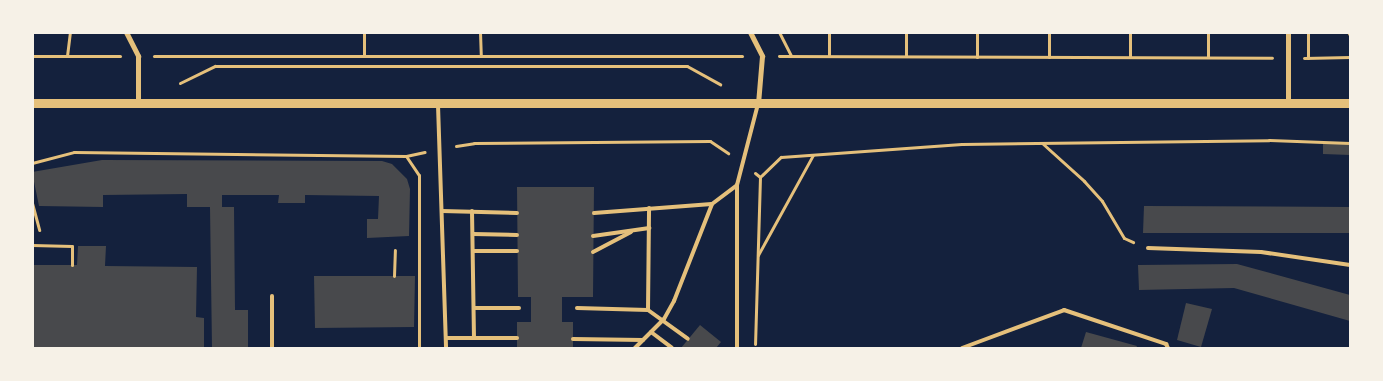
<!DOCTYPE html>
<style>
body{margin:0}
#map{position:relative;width:1383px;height:381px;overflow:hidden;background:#14213d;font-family:"Roboto Condensed",sans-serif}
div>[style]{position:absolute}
.building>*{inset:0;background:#48494c}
.path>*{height:3px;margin:-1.5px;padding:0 1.5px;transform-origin:1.5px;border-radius:1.5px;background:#e5c07b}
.service>*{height:4px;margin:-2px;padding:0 2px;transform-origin:2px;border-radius:2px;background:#e5c07b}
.minor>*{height:5px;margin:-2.5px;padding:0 2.5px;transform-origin:2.5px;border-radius:2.5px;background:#e5c07b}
.tertiary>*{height:9px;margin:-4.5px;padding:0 4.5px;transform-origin:4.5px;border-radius:4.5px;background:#e5c07b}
span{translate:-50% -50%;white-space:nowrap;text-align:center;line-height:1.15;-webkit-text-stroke:4px #f6f1e7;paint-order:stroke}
.frame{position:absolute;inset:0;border:34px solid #f6f1e7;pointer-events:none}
</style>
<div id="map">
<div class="building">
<i style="clip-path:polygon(1323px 143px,1350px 144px,1350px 155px,1323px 154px)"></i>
<i style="clip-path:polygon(102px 160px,382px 161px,392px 164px,407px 179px,410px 189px,409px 236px,367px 238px,367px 219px,378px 219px,379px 196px,305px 195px,305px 203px,278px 203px,279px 195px,222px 195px,222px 207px,234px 207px,235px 310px,248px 310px,248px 348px,212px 348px,210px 207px,187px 207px,187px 194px,103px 195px,103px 207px,39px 206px,32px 172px)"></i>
<i style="clip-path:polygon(517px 187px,594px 187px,593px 297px,562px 297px,562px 322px,573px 322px,573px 348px,517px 348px,517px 322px,531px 322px,531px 297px,518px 297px)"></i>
<i style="clip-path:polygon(1144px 206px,1350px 207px,1350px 233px,1143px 233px)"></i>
<i style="clip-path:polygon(78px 246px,106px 246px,105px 266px,197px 267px,196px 317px,204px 318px,204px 347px,32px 348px,32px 265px,77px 265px)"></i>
<i style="clip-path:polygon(1237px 264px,1350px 295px,1350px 321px,1234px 288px,1139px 290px,1138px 265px)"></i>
<i style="clip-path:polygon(314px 276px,415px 276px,414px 327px,315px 328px)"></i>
<i style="clip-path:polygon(1186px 303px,1212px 309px,1201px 347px,1177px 340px)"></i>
<i style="clip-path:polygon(700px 325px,721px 342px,716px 348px,681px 348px)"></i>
<i style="clip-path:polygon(1086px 332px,1137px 346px,1136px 348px,1081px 348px)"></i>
</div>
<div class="path">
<i style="left:364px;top:32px;width:24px;rotate:90deg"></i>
<i style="left:480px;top:32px;width:24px;rotate:88deg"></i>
<i style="left:779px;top:32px;width:27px;rotate:63deg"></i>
<i style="left:906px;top:32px;width:24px;rotate:90deg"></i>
<i style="left:1348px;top:32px;width:4px;rotate:56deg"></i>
<i style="left:32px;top:56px;width:88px"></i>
<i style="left:67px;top:56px;width:24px;rotate:-83deg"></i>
<i style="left:154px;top:56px;width:588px"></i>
<i style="left:779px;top:56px;width:493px;rotate:0.2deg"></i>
<i style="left:829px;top:56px;width:24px;rotate:-90deg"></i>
<i style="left:977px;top:57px;width:25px;rotate:-90deg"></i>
<i style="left:1049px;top:57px;width:25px;rotate:-90deg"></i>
<i style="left:1130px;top:57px;width:25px;rotate:-90deg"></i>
<i style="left:1208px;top:57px;width:25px;rotate:-90deg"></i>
<i style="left:1304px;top:58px;width:46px;rotate:-1.2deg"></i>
<i style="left:1308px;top:58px;width:26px;rotate:-90deg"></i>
<i style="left:180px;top:83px;width:39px;rotate:-26deg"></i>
<i style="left:215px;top:66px;width:472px"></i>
<i style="left:687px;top:66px;width:38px;rotate:29deg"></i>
<i style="left:1042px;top:143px;width:57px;rotate:42.1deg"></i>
<i style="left:1084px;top:181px;width:27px;rotate:48deg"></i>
<i style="left:1102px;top:201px;width:43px;rotate:59.3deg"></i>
<i style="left:1124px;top:238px;width:10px;rotate:24deg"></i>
<i style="left:456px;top:146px;width:18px;rotate:-9deg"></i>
<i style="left:474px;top:143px;width:236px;rotate:-0.5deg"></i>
<i style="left:710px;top:141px;width:22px;rotate:34deg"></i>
<i style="left:406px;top:156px;width:23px;rotate:56deg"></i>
<i style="left:419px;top:175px;width:173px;rotate:90deg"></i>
<i style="left:32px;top:163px;width:43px;rotate:-14.7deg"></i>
<i style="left:74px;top:152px;width:332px;rotate:0.7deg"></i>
<i style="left:406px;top:156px;width:19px;rotate:-12deg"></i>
<i style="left:755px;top:173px;width:6px;rotate:39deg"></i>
<i style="left:760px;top:177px;width:167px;rotate:91.7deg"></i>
<i style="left:760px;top:177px;width:29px;rotate:-44deg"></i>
<i style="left:781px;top:157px;width:181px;rotate:-4.1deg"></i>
<i style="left:962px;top:144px;width:307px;rotate:-0.7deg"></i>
<i style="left:1269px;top:140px;width:81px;rotate:2.1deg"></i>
<i style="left:32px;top:203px;width:28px;rotate:75deg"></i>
<i style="left:32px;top:245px;width:40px;rotate:1.4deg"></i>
<i style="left:72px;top:246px;width:19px;rotate:90deg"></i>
<i style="left:758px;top:255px;width:114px;rotate:-61.2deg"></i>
<i style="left:394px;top:276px;width:26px;rotate:-88deg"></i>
</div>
<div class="service">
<i style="left:438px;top:105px;width:243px;rotate:88.1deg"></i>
<i style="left:442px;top:211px;width:75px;rotate:1.5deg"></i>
<i style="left:472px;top:211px;width:127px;rotate:89.1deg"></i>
<i style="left:594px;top:213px;width:118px;rotate:-4.4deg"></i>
<i style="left:712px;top:204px;width:31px;rotate:-37deg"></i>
<i style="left:473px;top:234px;width:44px;rotate:1.3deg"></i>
<i style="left:593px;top:236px;width:57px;rotate:-8.1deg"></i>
<i style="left:1148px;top:248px;width:113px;rotate:2deg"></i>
<i style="left:1261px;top:252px;width:90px;rotate:8.3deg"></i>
<i style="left:473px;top:251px;width:44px"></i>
<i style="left:593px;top:252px;width:43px;rotate:-27.8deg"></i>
<i style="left:272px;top:296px;width:52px;rotate:90deg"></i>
<i style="left:474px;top:308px;width:45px"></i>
<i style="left:577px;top:308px;width:71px;rotate:1.6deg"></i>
<i style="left:648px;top:310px;width:49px;rotate:35.9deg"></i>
<i style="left:648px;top:310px;width:102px;rotate:-89.4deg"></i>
<i style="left:651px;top:332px;width:26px;rotate:37deg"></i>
<i style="left:446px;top:338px;width:71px"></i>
<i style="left:573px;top:339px;width:70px;rotate:0.8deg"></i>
<i style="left:635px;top:348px;width:41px;rotate:-45deg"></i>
<i style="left:664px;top:319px;width:21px;rotate:-61deg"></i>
<i style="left:674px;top:301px;width:104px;rotate:-68.6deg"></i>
<i style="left:737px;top:348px;width:163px;rotate:-90deg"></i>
<i style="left:737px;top:185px;width:84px;rotate:-75.5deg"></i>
<i style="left:962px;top:348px;width:109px;rotate:-20.4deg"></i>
<i style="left:1064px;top:310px;width:108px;rotate:18.4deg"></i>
<i style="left:1166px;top:344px;width:4px;rotate:63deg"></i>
</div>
<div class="minor">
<i style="left:126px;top:32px;width:27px;rotate:63deg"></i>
<i style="left:138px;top:56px;width:47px;rotate:90deg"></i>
<i style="left:750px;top:32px;width:27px;rotate:63deg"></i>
<i style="left:762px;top:56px;width:48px;rotate:94.8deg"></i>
<i style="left:1288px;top:102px;width:70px;rotate:-90deg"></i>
</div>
<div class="tertiary">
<i style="left:32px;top:103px;width:1318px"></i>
</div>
<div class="frame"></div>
</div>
